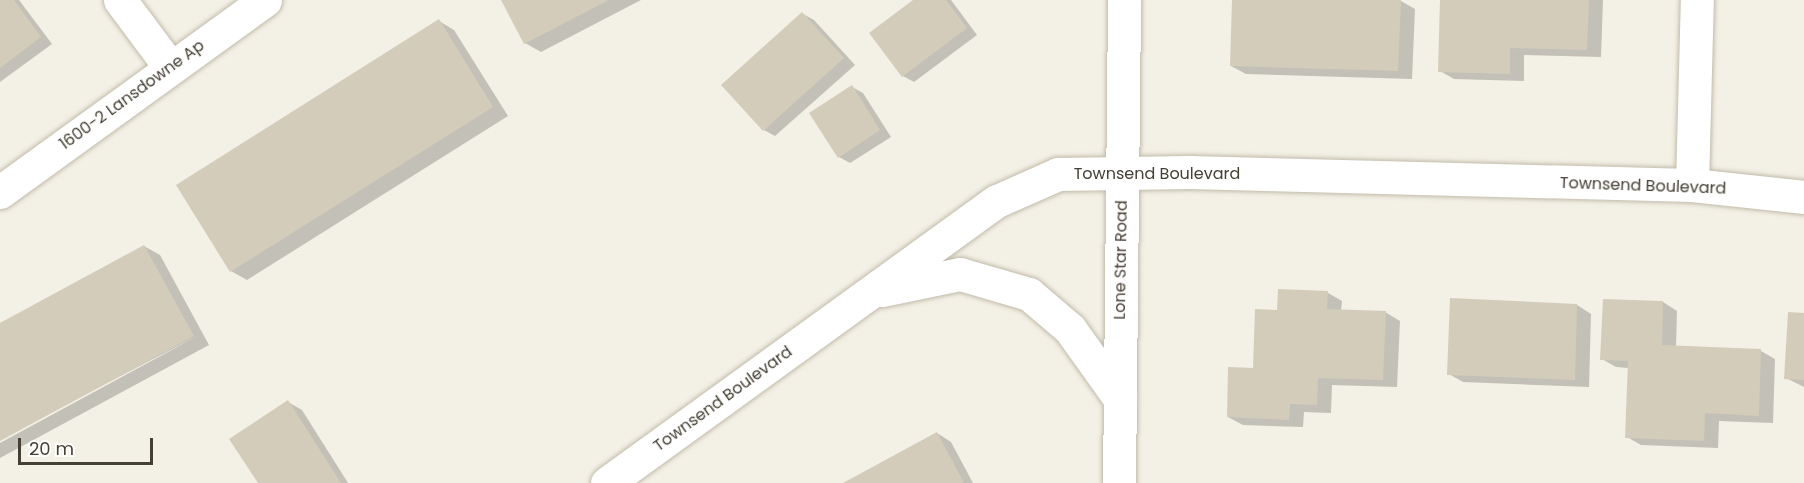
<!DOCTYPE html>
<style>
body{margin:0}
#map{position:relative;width:1804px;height:483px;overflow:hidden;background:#f3f0e5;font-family:Poppins,sans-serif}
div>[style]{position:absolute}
.shadow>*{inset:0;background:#0003}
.building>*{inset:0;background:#d4ccba}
.roads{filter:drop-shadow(0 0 2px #c1bbaa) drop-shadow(0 0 2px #c1bbaa)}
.minor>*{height:33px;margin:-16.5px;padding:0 16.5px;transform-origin:16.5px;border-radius:16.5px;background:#fff}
.tertiary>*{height:33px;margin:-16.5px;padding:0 16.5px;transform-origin:16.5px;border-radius:16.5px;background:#fff}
span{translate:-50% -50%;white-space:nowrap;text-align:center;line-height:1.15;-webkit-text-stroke:5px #fff;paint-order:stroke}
.street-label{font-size:16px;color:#454034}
.scale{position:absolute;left:18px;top:438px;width:135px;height:27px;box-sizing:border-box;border:3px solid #454034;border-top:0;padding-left:8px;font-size:18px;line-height:21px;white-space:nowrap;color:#454034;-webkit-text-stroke:4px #fff;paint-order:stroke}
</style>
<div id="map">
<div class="shadow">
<i style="clip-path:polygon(0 0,19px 0,52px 44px,0 82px)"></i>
<i style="clip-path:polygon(502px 0,641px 0,541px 52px,525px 43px)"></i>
<i style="clip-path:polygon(916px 0,951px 0,977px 35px,914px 82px,903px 76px)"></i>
<i style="clip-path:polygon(1233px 0,1401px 1px,1415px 9px,1412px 79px,1246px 74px,1231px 66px)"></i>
<i style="clip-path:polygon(1442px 0,1603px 0,1601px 57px,1524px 55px,1524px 81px,1454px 79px,1440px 71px)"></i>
<i style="clip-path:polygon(803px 14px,814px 20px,855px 65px,775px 136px,764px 130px)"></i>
<i style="clip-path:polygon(439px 21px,454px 30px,508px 116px,247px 280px,231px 271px)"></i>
<i style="clip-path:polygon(852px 87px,863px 93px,891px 137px,850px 163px,839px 157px)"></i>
<i style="clip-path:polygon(144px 246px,160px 255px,209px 345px,0 458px,0 443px,201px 334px,0 439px,0 324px)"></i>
<i style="clip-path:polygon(1328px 293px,1342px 301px,1341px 311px,1385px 312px,1400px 321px,1397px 387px,1332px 385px,1331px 413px,1304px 412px,1303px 427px,1243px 425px,1228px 417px,1254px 370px,1279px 312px)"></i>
<i style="clip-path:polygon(1452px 300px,1577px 305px,1591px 314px,1589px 387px,1463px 382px,1449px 374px)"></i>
<i style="clip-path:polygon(1663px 302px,1677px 311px,1676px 347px,1761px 351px,1775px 359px,1773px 423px,1719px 421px,1718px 448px,1641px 445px,1627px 437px,1629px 368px,1616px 367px,1602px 359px)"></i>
<i style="clip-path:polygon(1804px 315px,1804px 387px,1786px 378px)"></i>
<i style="clip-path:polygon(288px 402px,302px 410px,348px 483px,260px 483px)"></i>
<i style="clip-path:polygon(937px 433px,951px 442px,973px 483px,846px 483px)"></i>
</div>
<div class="building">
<i style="clip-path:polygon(0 0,14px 0,41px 37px,0 68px)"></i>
<i style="clip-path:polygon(501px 0,609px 0,524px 44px)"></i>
<i style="clip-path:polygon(913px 0,946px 0,967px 28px,902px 77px,869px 33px)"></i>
<i style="clip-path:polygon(1232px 0,1401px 0,1398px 71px,1230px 66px)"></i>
<i style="clip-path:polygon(1440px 0,1589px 0,1587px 50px,1510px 48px,1510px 74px,1438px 72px)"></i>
<i style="clip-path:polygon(802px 12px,844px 58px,763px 131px,721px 85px)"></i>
<i style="clip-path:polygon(439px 19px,493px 107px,230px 272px,176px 185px)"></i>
<i style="clip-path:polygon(852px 85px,880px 130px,838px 158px,809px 113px)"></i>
<i style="clip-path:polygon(144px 245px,194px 336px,0 441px,0 323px)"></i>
<i style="clip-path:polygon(1278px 289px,1328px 291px,1327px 309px,1386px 311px,1383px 380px,1318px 378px,1317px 405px,1290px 404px,1289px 420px,1227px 417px,1228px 367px,1253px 368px,1255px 309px,1277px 310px)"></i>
<i style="clip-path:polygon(1450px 298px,1577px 304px,1575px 380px,1447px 375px)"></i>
<i style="clip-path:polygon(1603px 299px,1663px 301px,1662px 345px,1761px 349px,1759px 416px,1705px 413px,1704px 441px,1625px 438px,1628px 361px,1600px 360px)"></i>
<i style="clip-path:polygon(1788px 312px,1804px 313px,1804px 380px,1784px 379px)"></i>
<i style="clip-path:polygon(288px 400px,341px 483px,258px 483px,229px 439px)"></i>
<i style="clip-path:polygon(937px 432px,964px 483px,843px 483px)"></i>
</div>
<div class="roads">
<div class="minor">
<i style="left:120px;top:0;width:84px;rotate:53.3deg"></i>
<i style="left:1692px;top:185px;width:185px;rotate:-88.5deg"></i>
<i style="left:0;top:192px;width:327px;rotate:-35.9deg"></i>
</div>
<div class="tertiary">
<i style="left:882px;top:290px;width:80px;rotate:-11.6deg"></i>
<i style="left:960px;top:274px;width:72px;rotate:16.2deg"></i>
<i style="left:1029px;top:294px;width:54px;rotate:40.5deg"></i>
<i style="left:1070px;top:329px;width:86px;rotate:54.5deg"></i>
<i style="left:607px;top:483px;width:481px;rotate:-35.9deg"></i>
<i style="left:997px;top:201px;width:67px;rotate:-23.9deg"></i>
<i style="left:1058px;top:174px;width:131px;rotate:-0.9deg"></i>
<i style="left:1189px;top:172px;width:503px;rotate:1.48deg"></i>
<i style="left:1692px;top:185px;width:113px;rotate:6.1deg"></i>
<i style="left:1119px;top:483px;width:483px;rotate:-89.4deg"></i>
</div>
</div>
<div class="street-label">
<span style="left:132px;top:95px;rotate:-36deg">1600-2 Lansdowne Ap</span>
<span style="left:1157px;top:174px">Townsend Boulevard</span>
<span style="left:1643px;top:186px;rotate:2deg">Townsend Boulevard</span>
<span style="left:1121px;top:260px;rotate:-89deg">Lone Star Road</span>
<span style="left:723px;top:399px;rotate:-36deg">Townsend Boulevard</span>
</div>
<div class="scale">20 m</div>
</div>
